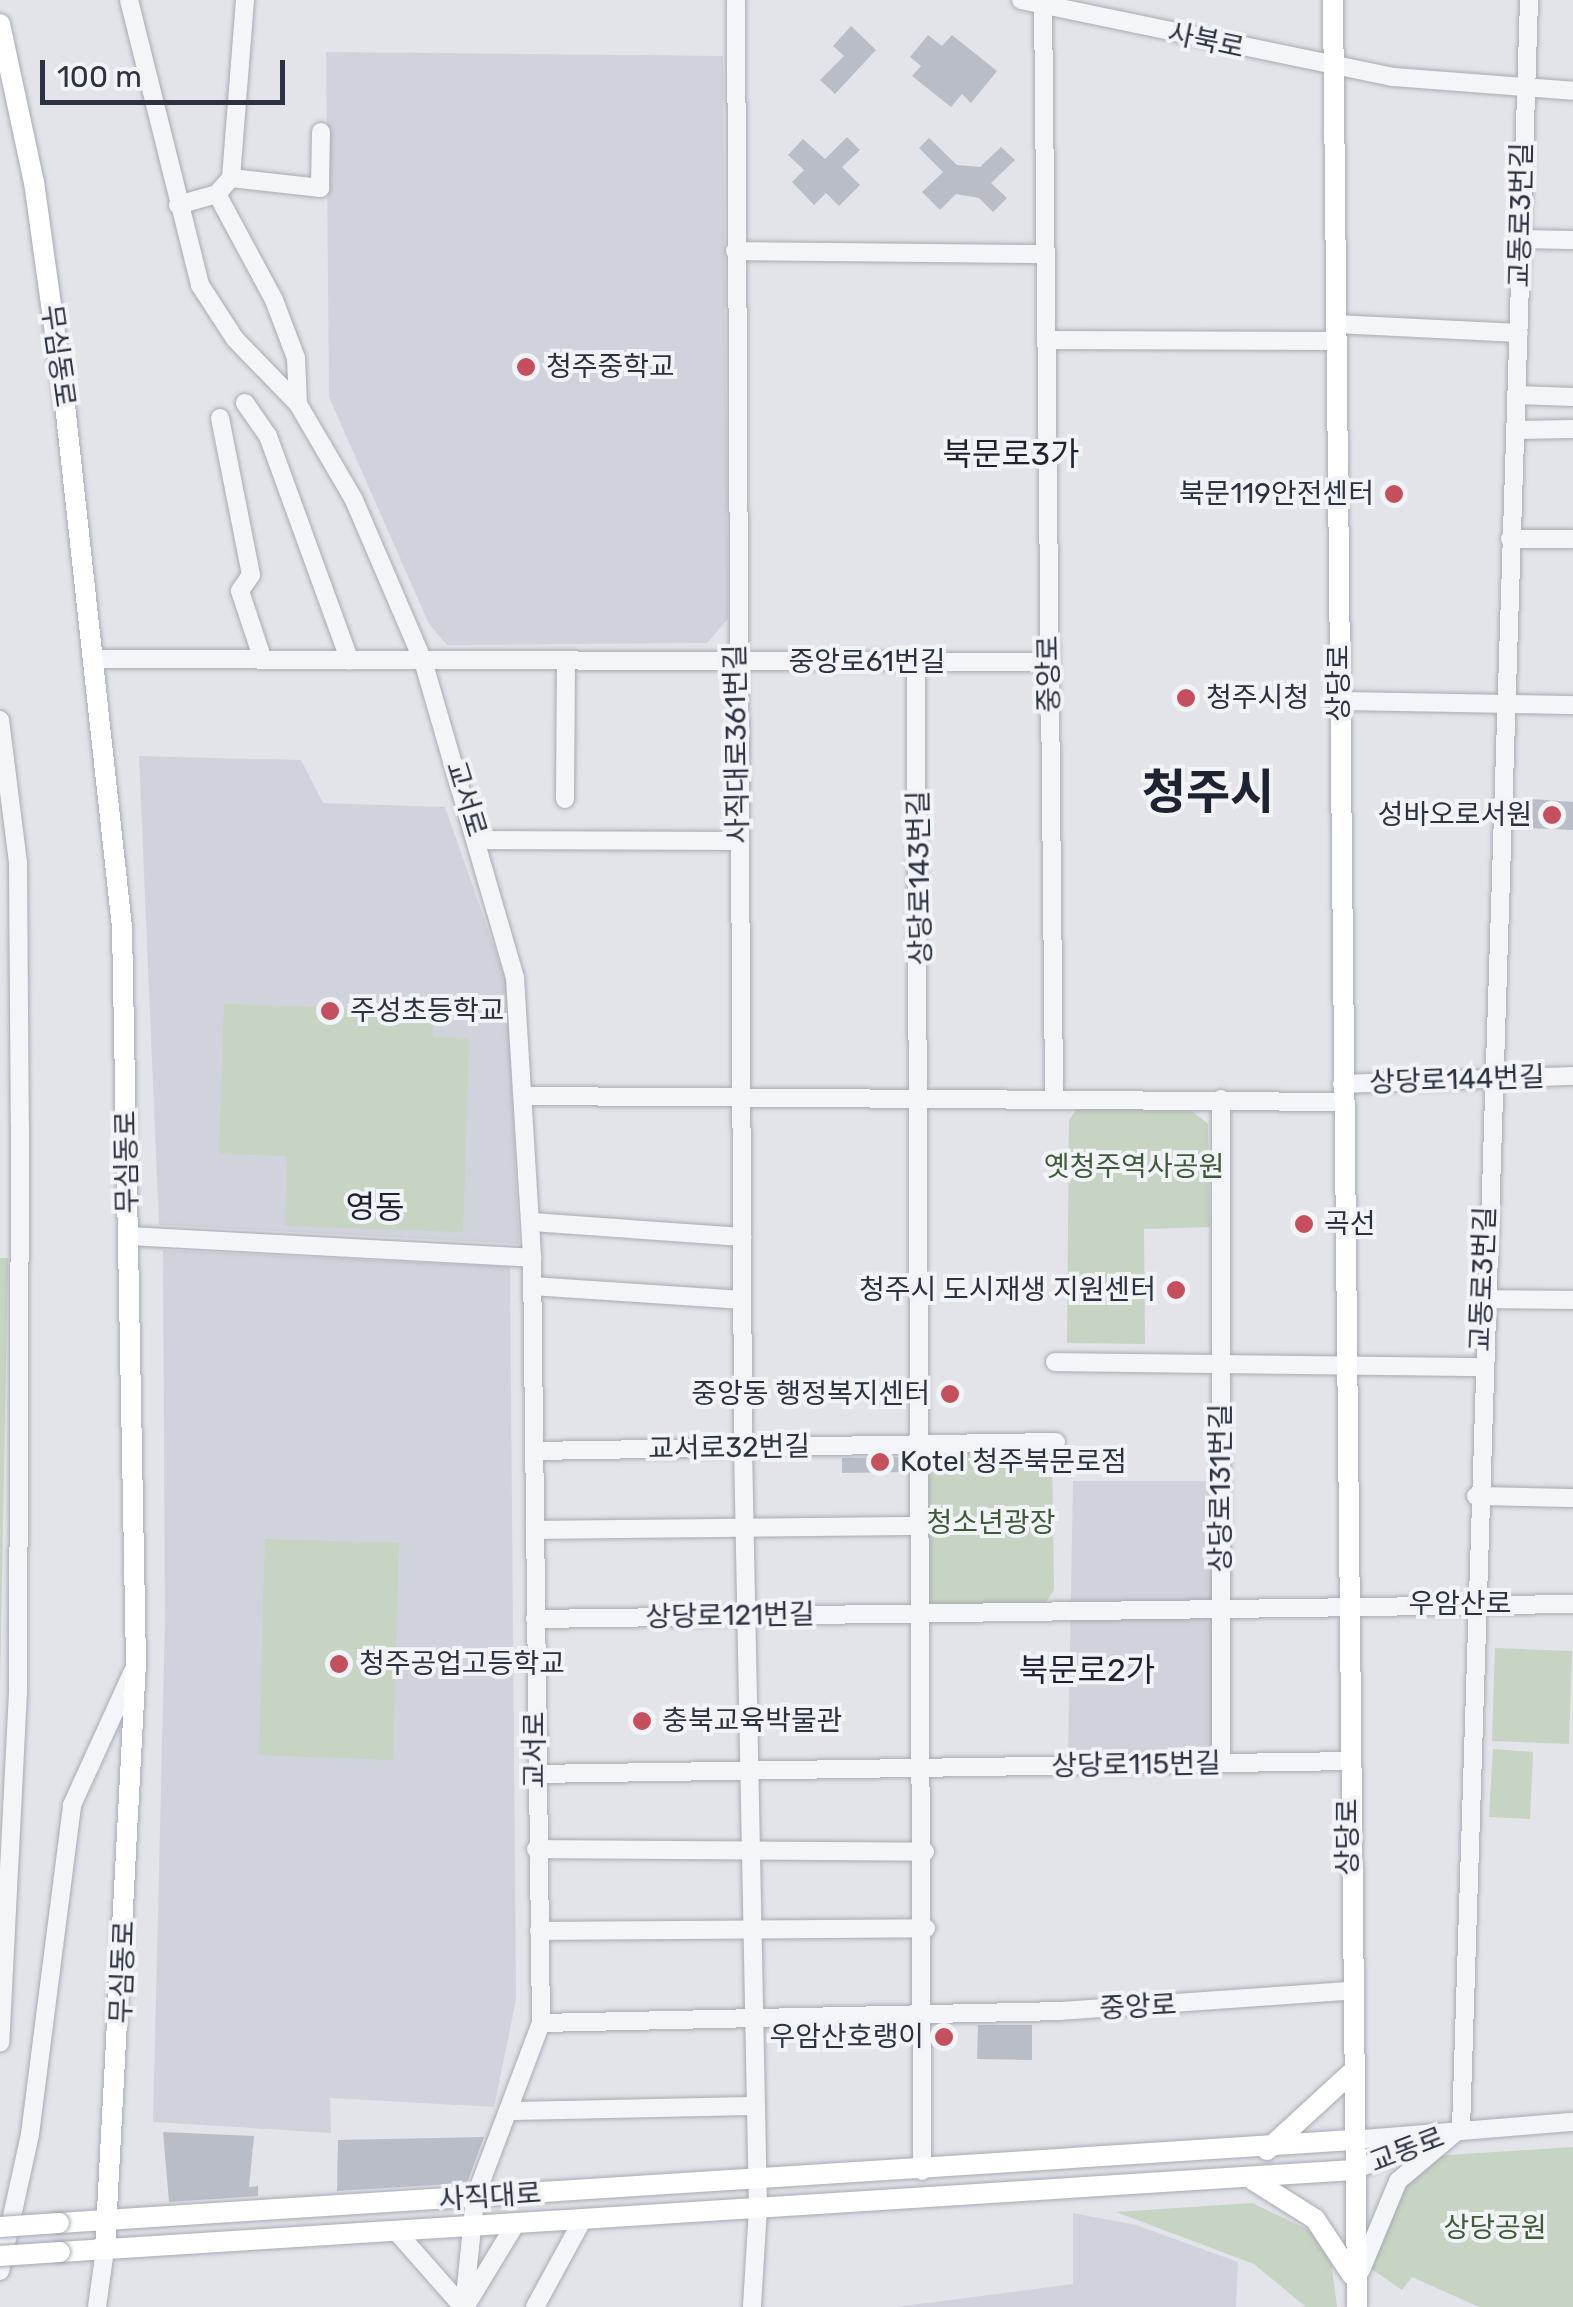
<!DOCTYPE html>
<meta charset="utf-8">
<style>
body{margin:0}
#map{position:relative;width:1573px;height:2307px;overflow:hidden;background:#e2e4e9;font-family:Rubik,"Noto Sans KR",sans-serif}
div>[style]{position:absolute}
.built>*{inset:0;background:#d0d3db}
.green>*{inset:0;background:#c7d3c3}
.building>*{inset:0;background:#b9bec6}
.roads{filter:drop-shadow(0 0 2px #a7abb3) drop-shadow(0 0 2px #a7abb3)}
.minor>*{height:18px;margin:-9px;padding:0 9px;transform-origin:9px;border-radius:9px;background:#f4f5f8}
.major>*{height:20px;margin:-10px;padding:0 10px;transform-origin:10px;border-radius:10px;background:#fff}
.bridges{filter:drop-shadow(0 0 2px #a2a9b4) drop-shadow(0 0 2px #a2a9b4)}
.major-bridge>*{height:20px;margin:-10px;padding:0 10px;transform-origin:10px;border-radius:10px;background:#fff}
.dots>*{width:28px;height:28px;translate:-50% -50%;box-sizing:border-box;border:5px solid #f1f3f7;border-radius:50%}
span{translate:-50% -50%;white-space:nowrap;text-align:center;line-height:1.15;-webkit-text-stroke:8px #f1f3f7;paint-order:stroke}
.street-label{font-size:28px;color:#2b3240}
.poi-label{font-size:28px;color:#2b3240}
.left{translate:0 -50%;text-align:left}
.right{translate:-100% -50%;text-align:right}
.park-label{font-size:28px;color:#3f5b39}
.quarter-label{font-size:32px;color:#1d2331}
.town-label{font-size:48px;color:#1d2331;font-weight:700}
.scale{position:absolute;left:40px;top:60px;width:245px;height:45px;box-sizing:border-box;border:5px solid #2b3240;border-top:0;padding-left:12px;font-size:30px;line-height:35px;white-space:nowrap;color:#2b3240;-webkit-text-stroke:8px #f1f3f7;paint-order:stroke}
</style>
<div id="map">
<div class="built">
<i style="clip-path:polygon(326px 52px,723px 56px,728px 619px,707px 643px,447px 645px,429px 624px,329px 397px)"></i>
<i style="clip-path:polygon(139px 756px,301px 760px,323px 803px,445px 807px,507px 984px,519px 1244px,159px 1225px)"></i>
<i style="clip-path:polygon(163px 1250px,510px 1267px,516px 2000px,494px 2107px,330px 2098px,331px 2133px,153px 2122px,165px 1620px)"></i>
<i style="clip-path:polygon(1073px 1481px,1214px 1481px,1214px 1753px,1068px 1755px)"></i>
<i style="clip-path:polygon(1073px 2213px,1136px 2225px,1238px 2262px,1236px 2307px,896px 2307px,1073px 2284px)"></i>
</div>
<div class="green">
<i style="clip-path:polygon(224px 1004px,433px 1011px,433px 1037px,469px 1038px,463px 1232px,285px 1226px,287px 1156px,219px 1154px)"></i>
<i style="clip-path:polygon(1081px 1103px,1186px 1106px,1208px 1124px,1210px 1227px,1144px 1229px,1145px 1344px,1067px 1343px,1069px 1120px)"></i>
<i style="clip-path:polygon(0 1258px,8px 1258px,0 1687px)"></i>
<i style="clip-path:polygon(928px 1446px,1039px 1447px,1052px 1455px,1054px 1590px,1043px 1607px,929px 1611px)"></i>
<i style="clip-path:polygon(265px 1539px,399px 1543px,393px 1760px,259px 1755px)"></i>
<i style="clip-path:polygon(1495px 1648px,1572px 1651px,1569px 1744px,1492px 1741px)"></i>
<i style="clip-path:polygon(1493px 1749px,1533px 1752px,1530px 1819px,1489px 1817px)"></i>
<i style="clip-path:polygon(1573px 2147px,1573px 2307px,1479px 2307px,1412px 2277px,1402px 2290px,1370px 2268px,1397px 2192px,1433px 2156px)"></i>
<i style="clip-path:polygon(1252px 2203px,1315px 2233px,1330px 2252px,1337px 2307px,1306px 2307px,1254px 2264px,1116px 2212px)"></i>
</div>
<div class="building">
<i style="clip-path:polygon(851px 26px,876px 50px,835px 94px,820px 80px,844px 56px,833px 46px)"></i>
<i style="clip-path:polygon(928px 35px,942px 46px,952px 35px,997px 71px,971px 103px,962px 94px,951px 107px,912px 76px,921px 66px,910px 57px)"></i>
<i style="clip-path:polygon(847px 137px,860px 150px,842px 167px,860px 185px,839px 206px,826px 193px,814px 205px,792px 182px,804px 170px,788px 155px,803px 139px,825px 159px)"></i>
<i style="clip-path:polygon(929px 138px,957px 165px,980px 167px,1001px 147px,1015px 160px,991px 183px,1007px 198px,993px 212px,979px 198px,956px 194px,940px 210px,922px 192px,943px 172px,919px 148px)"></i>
<i style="clip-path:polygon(1531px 799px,1573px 802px,1573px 830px,1529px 828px)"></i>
<i style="clip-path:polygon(907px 1457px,907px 1472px,842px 1473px,842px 1458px)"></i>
<i style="clip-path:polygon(978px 2025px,1032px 2025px,1032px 2060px,977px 2059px)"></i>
<i style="clip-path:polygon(163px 2132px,254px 2136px,249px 2187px,258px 2186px,258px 2196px,169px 2202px)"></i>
<i style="clip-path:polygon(484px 2137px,467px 2183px,337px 2191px,338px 2140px)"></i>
</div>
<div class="roads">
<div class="minor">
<i style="left:129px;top:0;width:294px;rotate:76deg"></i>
<i style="left:200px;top:285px;width:64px;rotate:57.1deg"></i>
<i style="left:235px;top:339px;width:91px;rotate:45.9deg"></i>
<i style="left:298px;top:404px;width:111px;rotate:59.7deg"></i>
<i style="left:354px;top:500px;width:175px;rotate:66.8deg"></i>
<i style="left:423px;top:661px;width:330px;rotate:73.8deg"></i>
<i style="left:515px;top:978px;width:281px;rotate:86.5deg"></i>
<i style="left:532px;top:1258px;width:765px;rotate:89.33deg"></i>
<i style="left:541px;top:2023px;width:187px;rotate:110.7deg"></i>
<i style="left:475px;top:2198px;width:110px;rotate:95.8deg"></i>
<i style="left:736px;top:0;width:1448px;rotate:89.72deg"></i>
<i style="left:743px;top:1448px;width:760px;rotate:88.87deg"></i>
<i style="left:758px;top:2208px;width:99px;rotate:93.5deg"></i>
<i style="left:1021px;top:0;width:380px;rotate:11.7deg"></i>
<i style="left:1393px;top:77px;width:181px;rotate:4.4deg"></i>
<i style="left:1043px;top:0;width:1094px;rotate:89.42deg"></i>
<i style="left:231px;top:178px;width:90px;rotate:6.4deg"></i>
<i style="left:320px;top:188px;width:56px;rotate:-89deg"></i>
<i style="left:217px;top:194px;width:120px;rotate:61.7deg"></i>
<i style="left:274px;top:300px;width:62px;rotate:69.2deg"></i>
<i style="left:296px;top:358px;width:46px;rotate:87.5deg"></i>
<i style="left:178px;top:205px;width:41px;rotate:-15.8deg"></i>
<i style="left:217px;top:194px;width:21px;rotate:-49deg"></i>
<i style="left:231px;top:178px;width:179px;rotate:-85.5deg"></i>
<i style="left:1520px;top:239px;width:53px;rotate:1.1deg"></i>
<i style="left:735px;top:251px;width:310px;rotate:0.6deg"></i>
<i style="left:1336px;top:324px;width:183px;rotate:2.8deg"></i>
<i style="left:1046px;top:340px;width:290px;rotate:0.2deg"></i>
<i style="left:1517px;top:395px;width:56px;rotate:2deg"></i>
<i style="left:245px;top:403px;width:40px;rotate:55.1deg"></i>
<i style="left:268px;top:436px;width:239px;rotate:70deg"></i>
<i style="left:220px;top:418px;width:160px;rotate:78.8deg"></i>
<i style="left:251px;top:575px;width:19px;rotate:125deg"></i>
<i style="left:240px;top:591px;width:73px;rotate:71.6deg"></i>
<i style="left:1515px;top:430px;width:58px;rotate:-1deg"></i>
<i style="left:1510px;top:539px;width:63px"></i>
<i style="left:96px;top:659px;width:953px;rotate:0.18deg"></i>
<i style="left:916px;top:662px;width:1509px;rotate:89.77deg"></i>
<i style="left:1339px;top:701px;width:234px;rotate:1deg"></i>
<i style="left:0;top:720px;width:144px;rotate:82.8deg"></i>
<i style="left:18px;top:863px;width:261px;rotate:89.6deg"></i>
<i style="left:20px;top:1124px;width:568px;rotate:90.2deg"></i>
<i style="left:18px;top:1692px;width:351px;rotate:92.9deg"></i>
<i style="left:565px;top:799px;width:137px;rotate:-89.6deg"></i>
<i style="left:479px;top:840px;width:259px;rotate:0.2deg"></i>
<i style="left:1342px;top:1084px;width:231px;rotate:-2deg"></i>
<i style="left:528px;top:1096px;width:814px;rotate:0.42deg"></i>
<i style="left:532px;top:1222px;width:211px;rotate:4.1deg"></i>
<i style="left:129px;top:1236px;width:404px;rotate:3.1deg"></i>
<i style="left:533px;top:1286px;width:209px;rotate:3.8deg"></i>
<i style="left:1483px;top:1299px;width:90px;rotate:0.6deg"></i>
<i style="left:1055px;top:1362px;width:425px;rotate:0.7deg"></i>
<i style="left:534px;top:1451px;width:522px;rotate:-0.99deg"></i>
<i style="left:1476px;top:1496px;width:97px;rotate:1.2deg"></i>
<i style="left:535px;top:1530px;width:389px;rotate:-0.6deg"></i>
<i style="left:535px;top:1619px;width:1038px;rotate:-0.83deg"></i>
<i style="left:1221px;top:1763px;width:664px;rotate:-90deg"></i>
<i style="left:534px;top:1774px;width:814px;rotate:-0.91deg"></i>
<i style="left:536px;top:1849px;width:389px;rotate:0.4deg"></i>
<i style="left:539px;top:1931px;width:387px;rotate:-0.4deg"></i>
<i style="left:541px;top:2023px;width:519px;rotate:-1.32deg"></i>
<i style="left:1060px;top:2011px;width:290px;rotate:-4deg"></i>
<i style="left:512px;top:2111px;width:242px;rotate:-1.2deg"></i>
<i style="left:1461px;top:2129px;width:2130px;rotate:-88.17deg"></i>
<i style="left:1352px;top:2140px;width:222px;rotate:-4.7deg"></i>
<i style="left:1353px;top:2170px;width:85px;rotate:-20.8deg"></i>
<i style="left:396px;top:2231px;width:101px;rotate:48.6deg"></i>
<i style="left:1361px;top:2270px;width:96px;rotate:-67.4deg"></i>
<i style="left:1398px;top:2181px;width:76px;rotate:-40.2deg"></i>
<i style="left:0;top:2271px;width:140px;rotate:-77.6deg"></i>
<i style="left:30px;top:2134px;width:332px;rotate:-82.7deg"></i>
<i style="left:72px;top:1805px;width:147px;rotate:-65.5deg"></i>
<i style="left:97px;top:2307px;width:59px;rotate:-82.1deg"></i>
<i style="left:465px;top:2307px;width:98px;rotate:-58.7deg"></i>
<i style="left:535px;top:2307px;width:100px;rotate:-61.4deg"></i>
</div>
<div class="major">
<i style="left:1333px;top:0;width:2307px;rotate:89.4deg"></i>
<i style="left:0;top:24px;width:162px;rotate:77.9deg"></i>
<i style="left:34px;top:182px;width:225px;rotate:82.1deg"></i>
<i style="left:65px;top:405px;width:525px;rotate:83.77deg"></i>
<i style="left:122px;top:927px;width:736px;rotate:88.91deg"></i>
<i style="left:136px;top:1663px;width:587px;rotate:93.03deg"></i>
<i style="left:1267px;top:2150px;width:113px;rotate:-42.5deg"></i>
<i style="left:1253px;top:2180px;width:73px;rotate:32.2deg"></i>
<i style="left:1315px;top:2219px;width:67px;rotate:56.5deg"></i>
<i style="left:59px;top:2223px;width:1296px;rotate:-3.67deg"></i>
<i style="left:60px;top:2252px;width:1296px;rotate:-3.63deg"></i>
</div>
</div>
<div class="bridges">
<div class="major-bridge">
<i style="left:0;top:2227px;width:59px;rotate:-3.9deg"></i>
<i style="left:0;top:2256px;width:60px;rotate:-3.8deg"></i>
</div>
</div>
<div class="dots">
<i style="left:526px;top:367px;background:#c64f5e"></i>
<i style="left:1394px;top:494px;background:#c64f5e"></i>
<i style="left:1186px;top:698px;background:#c64f5e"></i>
<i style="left:1552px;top:815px;background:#c64f5e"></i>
<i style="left:330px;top:1011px;background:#c64f5e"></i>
<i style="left:1304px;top:1224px;background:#c64f5e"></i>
<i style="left:1176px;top:1290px;background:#c64f5e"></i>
<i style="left:950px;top:1394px;background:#c64f5e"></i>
<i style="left:880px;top:1462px;background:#c64f5e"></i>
<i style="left:339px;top:1664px;background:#c64f5e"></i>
<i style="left:642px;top:1721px;background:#c64f5e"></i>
<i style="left:944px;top:2037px;background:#c64f5e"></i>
</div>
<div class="street-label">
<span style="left:1206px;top:41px;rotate:12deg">사북로</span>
<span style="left:1521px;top:215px;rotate:-89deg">교동로3번길</span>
<span style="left:58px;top:356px;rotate:82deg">무심동로</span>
<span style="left:867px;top:662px">중앙로61번길</span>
<span style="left:1049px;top:674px;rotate:-91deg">중앙로</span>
<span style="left:1339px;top:683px;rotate:-90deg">상당로</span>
<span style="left:737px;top:744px;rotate:-91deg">사직대로361번길</span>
<span style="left:466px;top:799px;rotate:73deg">교서로</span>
<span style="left:920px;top:878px;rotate:-91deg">상당로143번길</span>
<span style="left:1457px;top:1080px;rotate:-2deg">상당로144번길</span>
<span style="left:127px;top:1162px;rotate:-91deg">무심동로</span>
<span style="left:1483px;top:1279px;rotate:-88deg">교동로3번길</span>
<span style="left:729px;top:1448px;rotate:-1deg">교서로32번길</span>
<span style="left:1221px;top:1488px;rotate:-90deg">상당로131번길</span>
<span style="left:1460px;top:1604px">우암산로</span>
<span style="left:730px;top:1616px;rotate:-1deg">상당로121번길</span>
<span style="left:535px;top:1750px;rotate:-90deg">교서로</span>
<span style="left:1136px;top:1765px;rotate:-1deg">상당로115번길</span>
<span style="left:1348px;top:1837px;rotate:-90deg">상당로</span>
<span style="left:123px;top:1972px;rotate:-88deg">무심동로</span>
<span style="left:1138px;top:2007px;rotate:-3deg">중앙로</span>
<span style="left:1407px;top:2150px;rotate:-21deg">교동로</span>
<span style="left:490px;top:2197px;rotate:-4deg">사직대로</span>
</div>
<div class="poi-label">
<span class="left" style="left:546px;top:367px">청주중학교</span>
<span class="right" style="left:1374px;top:494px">북문119안전센터</span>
<span class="left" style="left:1206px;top:698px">청주시청</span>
<span class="right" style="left:1532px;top:815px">성바오로서원</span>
<span class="left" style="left:350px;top:1011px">주성초등학교</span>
<span class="left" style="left:1324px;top:1224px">곡선</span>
<span class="right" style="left:1156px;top:1290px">청주시 도시재생 지원센터</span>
<span class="right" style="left:930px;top:1394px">중앙동 행정복지센터</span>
<span class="left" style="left:900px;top:1462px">Kotel 청주북문로점</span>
<span class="left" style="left:359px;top:1664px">청주공업고등학교</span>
<span class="left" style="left:662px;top:1721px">충북교육박물관</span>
<span class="right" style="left:924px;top:2037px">우암산호랭이</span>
</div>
<div class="park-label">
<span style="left:1134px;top:1167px">옛청주역사공원</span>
<span style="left:991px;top:1523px">청소년광장</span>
<span style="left:1495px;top:2228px">상당공원</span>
</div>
<div class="quarter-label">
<span style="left:1011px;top:454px">북문로3가</span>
<span style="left:375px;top:1207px">영동</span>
<span style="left:1087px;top:1670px">북문로2가</span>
</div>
<div class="town-label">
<span style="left:1208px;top:793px">청주시</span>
</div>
<div class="scale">100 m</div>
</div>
